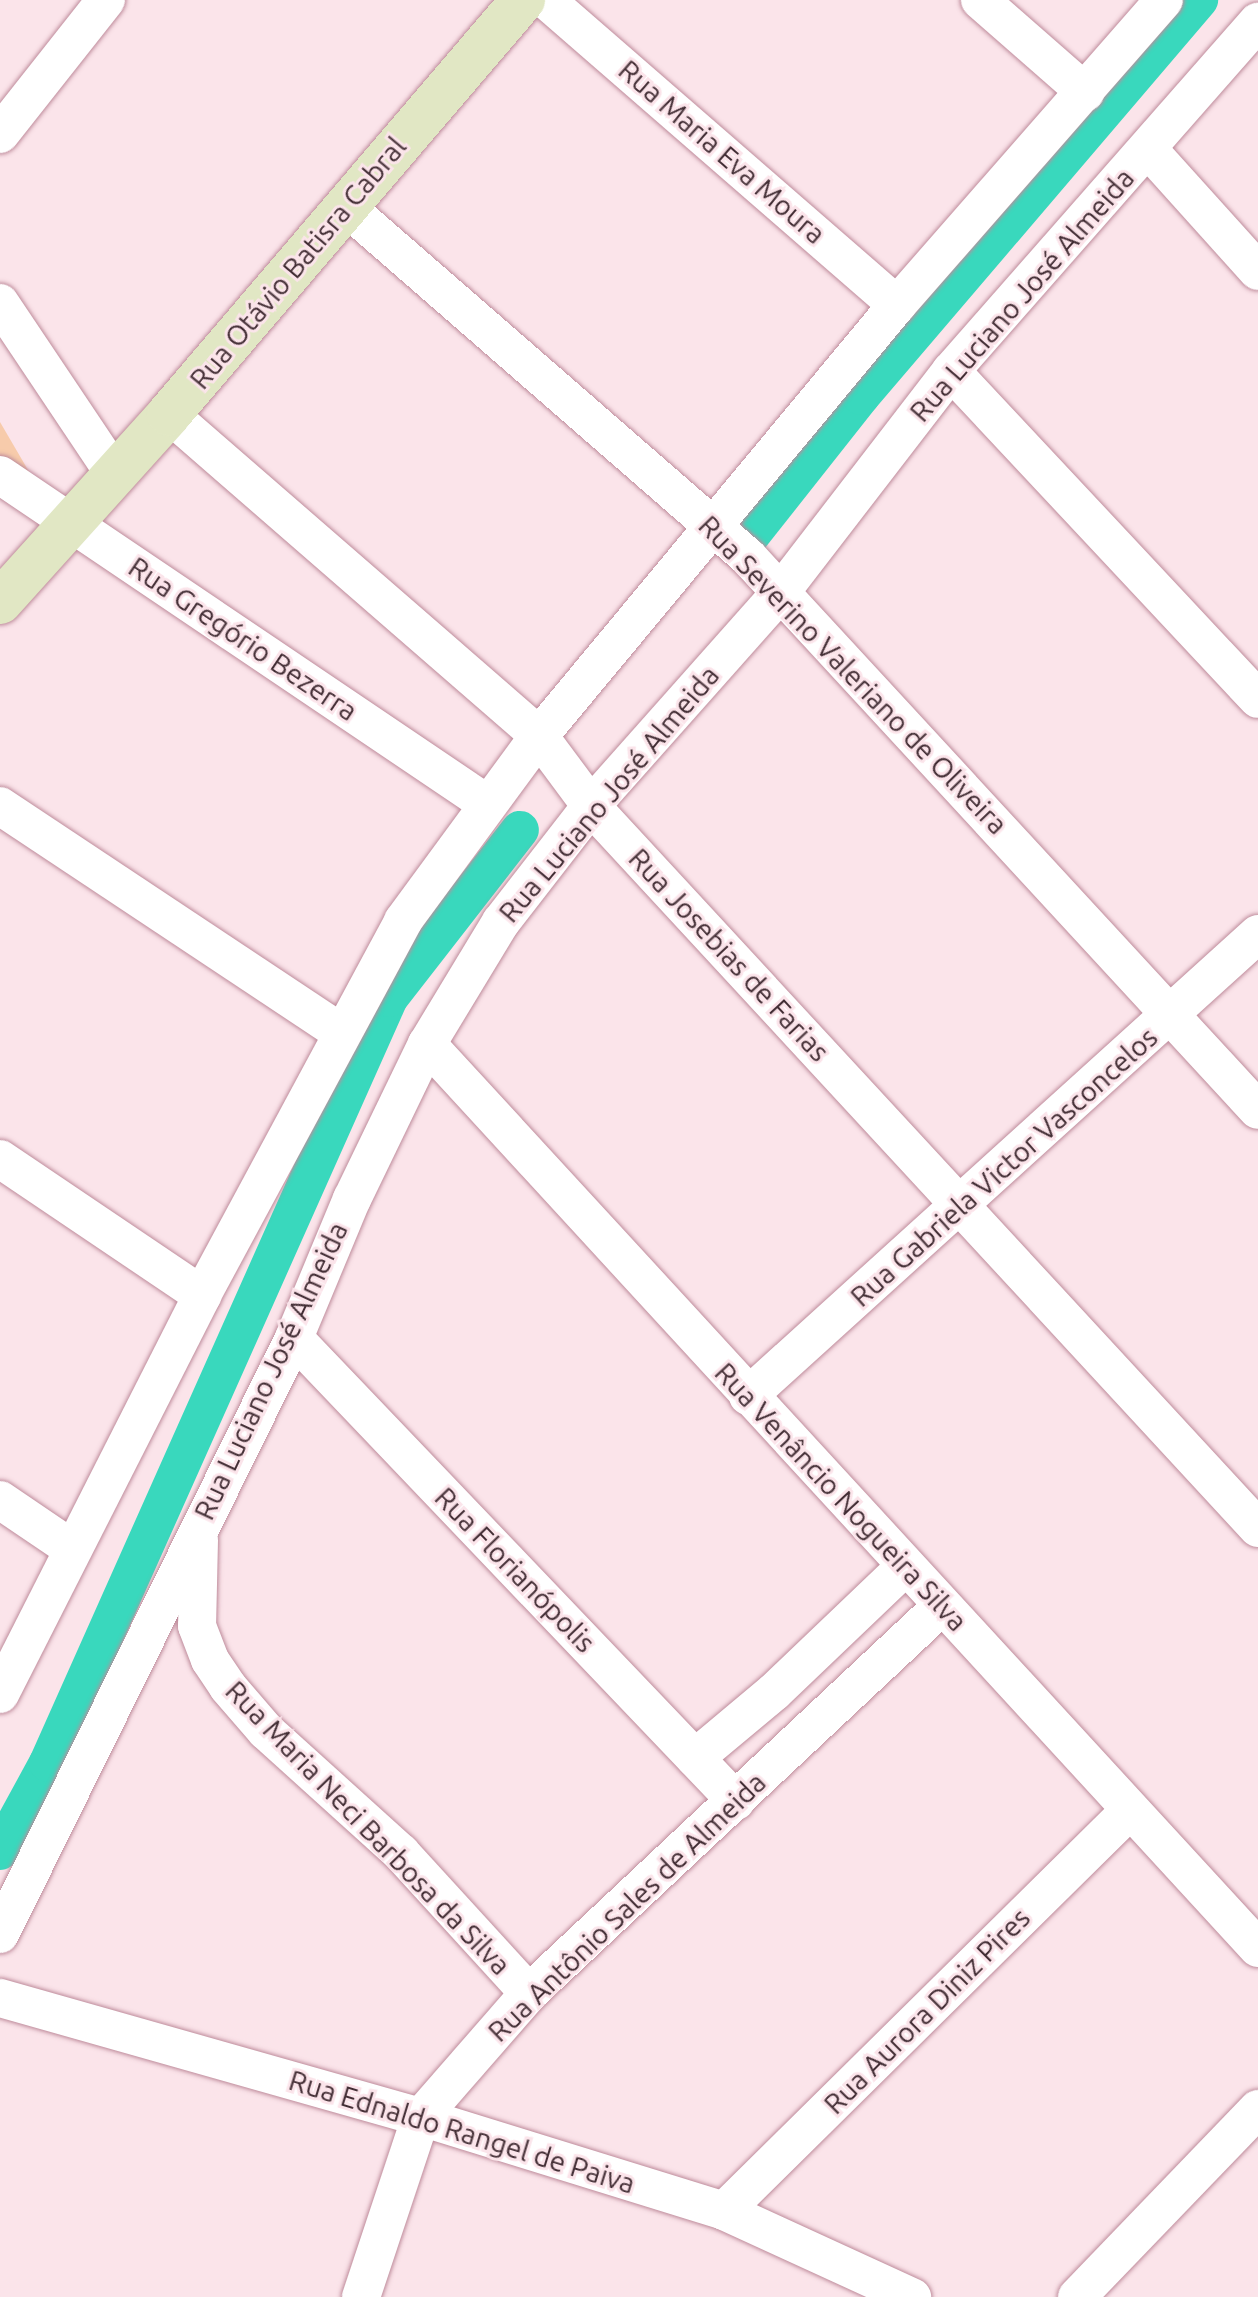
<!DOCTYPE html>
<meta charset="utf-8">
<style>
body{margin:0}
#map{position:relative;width:1258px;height:2297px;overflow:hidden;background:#fbe4ea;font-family:Ubuntu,sans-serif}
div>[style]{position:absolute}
.green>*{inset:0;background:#f7cbab}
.canal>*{height:38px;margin:-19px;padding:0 19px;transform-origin:19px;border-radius:19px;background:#39d8bd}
.roads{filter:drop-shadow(0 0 2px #be8b9b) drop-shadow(0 0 2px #be8b9b)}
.street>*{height:38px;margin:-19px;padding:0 19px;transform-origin:19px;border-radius:19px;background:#fff}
.secondary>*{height:44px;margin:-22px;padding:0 22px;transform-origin:22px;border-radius:22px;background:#e1e7c4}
span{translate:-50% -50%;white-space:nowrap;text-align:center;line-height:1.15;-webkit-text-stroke:6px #fbe4ea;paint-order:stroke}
.street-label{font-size:28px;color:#432e35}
</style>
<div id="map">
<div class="green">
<i style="clip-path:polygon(0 422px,49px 506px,0 472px)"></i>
</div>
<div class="canal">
<i style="left:744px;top:544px;width:189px;rotate:-51.7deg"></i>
<i style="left:861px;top:396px;width:521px;rotate:-49.52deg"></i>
<i style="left:0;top:1851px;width:100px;rotate:-61.4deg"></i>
<i style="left:48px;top:1763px;width:838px;rotate:-65.97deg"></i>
<i style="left:389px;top:998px;width:213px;rotate:-52.1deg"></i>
</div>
<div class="roads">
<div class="street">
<i style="left:546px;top:0;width:465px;rotate:41deg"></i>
<i style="left:980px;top:0;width:140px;rotate:41.2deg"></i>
<i style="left:0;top:134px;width:171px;rotate:-51.7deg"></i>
<i style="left:1148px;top:149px;width:164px;rotate:48deg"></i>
<i style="left:345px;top:206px;width:534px;rotate:41.05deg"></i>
<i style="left:748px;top:557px;width:752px;rotate:47.32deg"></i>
<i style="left:0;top:303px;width:205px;rotate:56.2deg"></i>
<i style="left:951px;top:371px;width:449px;rotate:46.9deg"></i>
<i style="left:169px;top:414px;width:490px;rotate:41deg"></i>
<i style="left:539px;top:736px;width:87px;rotate:53.4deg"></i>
<i style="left:591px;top:806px;width:983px;rotate:47.27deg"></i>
<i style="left:0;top:475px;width:586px;rotate:34.02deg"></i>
<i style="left:0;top:806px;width:408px;rotate:33.6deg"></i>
<i style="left:427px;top:1044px;width:1228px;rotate:47.41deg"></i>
<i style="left:0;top:1159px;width:244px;rotate:34deg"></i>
<i style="left:294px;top:1338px;width:640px;rotate:46.33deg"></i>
<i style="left:748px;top:1396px;width:688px;rotate:-42.17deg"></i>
<i style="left:0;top:1500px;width:86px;rotate:34.1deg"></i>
<i style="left:199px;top:1540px;width:86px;rotate:91.3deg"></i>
<i style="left:197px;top:1626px;width:36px;rotate:69deg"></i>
<i style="left:210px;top:1660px;width:32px;rotate:56deg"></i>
<i style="left:228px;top:1687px;width:58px;rotate:49.2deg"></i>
<i style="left:266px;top:1731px;width:182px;rotate:42.1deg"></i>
<i style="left:401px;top:1853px;width:190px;rotate:47.6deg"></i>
<i style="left:0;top:1694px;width:447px;rotate:-63.1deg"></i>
<i style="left:202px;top:1295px;width:425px;rotate:-61.7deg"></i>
<i style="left:403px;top:921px;width:230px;rotate:-53.7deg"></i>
<i style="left:539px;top:736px;width:560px;rotate:-50.29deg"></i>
<i style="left:897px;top:305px;width:405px;rotate:-48.8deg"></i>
<i style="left:695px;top:1758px;width:103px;rotate:-39.9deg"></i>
<i style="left:774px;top:1692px;width:181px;rotate:-43.7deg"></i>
<i style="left:0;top:1934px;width:665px;rotate:-63.74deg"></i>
<i style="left:294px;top:1338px;width:151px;rotate:-67.4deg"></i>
<i style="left:352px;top:1199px;width:172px;rotate:-64.2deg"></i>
<i style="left:427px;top:1044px;width:143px;rotate:-58.8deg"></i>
<i style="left:501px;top:922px;width:147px;rotate:-52.2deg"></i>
<i style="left:591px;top:806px;width:285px;rotate:-48.4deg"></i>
<i style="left:780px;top:593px;width:280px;rotate:-52.4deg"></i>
<i style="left:951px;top:371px;width:465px;rotate:-48.7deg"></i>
<i style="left:0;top:1998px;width:437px;rotate:15.8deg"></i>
<i style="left:421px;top:2117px;width:317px;rotate:17.2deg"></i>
<i style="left:724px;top:2211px;width:207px;rotate:24.6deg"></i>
<i style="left:724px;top:2211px;width:569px;rotate:-44.64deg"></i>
<i style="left:361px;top:2297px;width:190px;rotate:-71.6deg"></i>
<i style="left:421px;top:2117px;width:164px;rotate:-48.9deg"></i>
<i style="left:529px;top:1993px;width:566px;rotate:-43.14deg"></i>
<i style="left:1077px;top:2297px;width:261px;rotate:-46.1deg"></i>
</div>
<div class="secondary">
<i style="left:0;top:602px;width:253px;rotate:-48deg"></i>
<i style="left:169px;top:414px;width:545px;rotate:-49.47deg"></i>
</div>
</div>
<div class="street-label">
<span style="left:722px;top:152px;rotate:41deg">Rua Maria Eva Moura</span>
<span style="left:298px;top:263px;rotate:-50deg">Rua Otávio Batisra Cabral</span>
<span style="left:1022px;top:295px;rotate:-49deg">Rua Luciano José Almeida</span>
<span style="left:243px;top:639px;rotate:34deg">Rua Gregório Bezerra</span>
<span style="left:853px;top:675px;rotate:46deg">Rua Severino Valeriano de Oliveira</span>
<span style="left:609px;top:794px;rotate:-50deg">Rua Luciano José Almeida</span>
<span style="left:729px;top:955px;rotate:47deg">Rua Josebias de Farias</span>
<span style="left:1004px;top:1167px;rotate:-42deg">Rua Gabriela Victor Vasconcelos</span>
<span style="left:271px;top:1371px;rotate:-65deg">Rua Luciano José Almeida</span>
<span style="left:841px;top:1497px;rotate:47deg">Rua Venâncio Nogueira Silva</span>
<span style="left:515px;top:1570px;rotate:46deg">Rua Florianópolis</span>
<span style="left:368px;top:1828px;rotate:46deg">Rua Maria Neci Barbosa da Silva</span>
<span style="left:627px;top:1907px;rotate:-44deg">Rua Antônio Sales de Almeida</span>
<span style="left:927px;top:2011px;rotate:-45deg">Rua Aurora Diniz Pires</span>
<span style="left:462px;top:2132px;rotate:17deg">Rua Ednaldo Rangel de Paiva</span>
</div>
</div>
